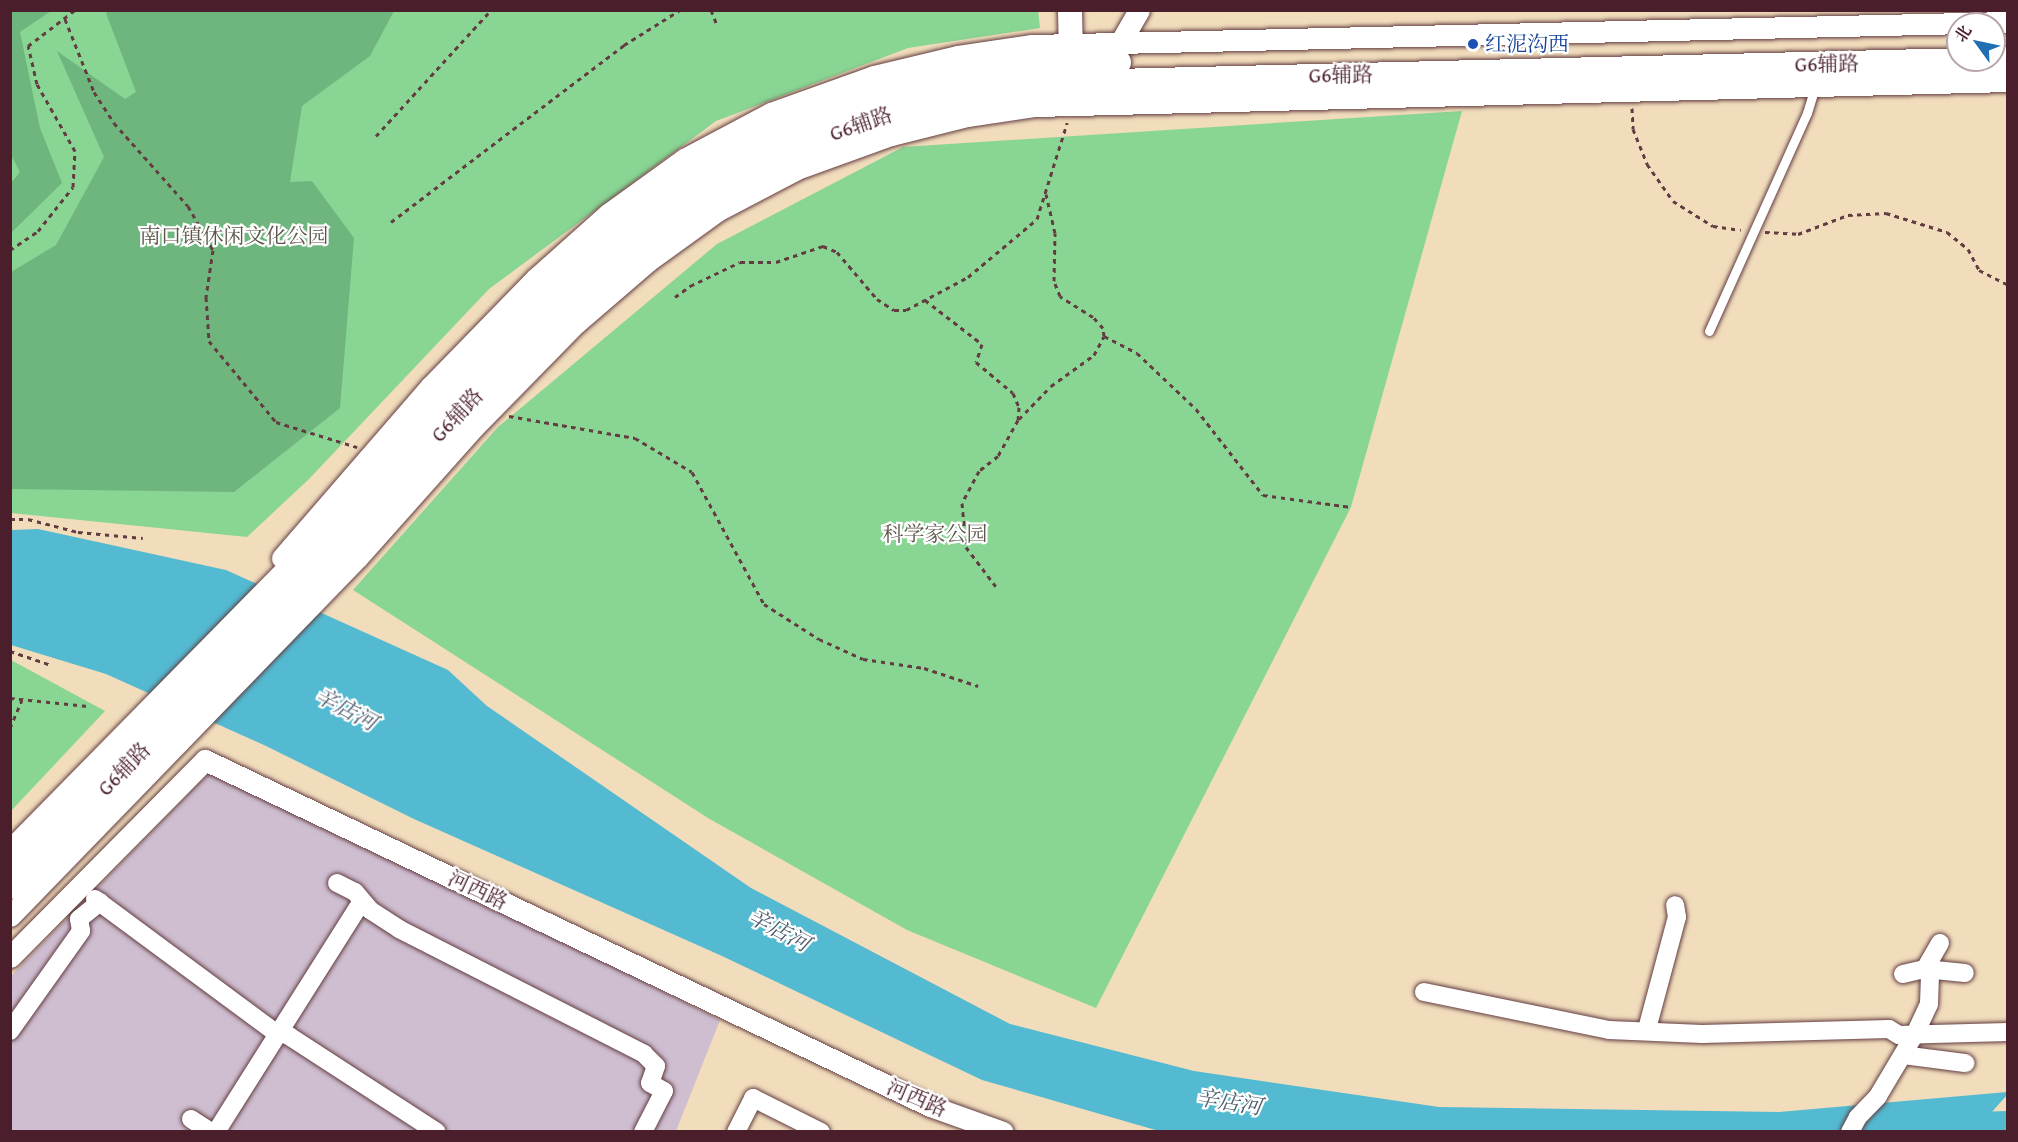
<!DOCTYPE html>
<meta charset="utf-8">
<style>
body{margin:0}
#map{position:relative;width:2018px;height:1142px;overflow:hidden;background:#f1ddbc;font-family:"Gentium Book Plus","Noto Serif SC",serif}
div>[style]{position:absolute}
.industrial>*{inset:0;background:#cebed0}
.green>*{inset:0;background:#89d593}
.forest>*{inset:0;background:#6eb67d}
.water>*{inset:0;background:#53bad1}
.river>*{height:28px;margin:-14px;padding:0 14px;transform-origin:14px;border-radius:14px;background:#53bad1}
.path>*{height:3px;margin-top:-1.5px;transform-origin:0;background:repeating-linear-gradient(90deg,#633c41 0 4.5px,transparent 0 9px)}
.roads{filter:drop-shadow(0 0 2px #633c41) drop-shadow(0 0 2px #633c41)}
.service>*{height:9px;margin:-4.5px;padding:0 4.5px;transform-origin:4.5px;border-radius:4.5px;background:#fff}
.minor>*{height:18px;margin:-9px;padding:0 9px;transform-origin:9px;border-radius:9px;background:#fff}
.tertiary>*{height:21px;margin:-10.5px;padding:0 10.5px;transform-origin:10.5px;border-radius:10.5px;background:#fff}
.secondary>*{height:24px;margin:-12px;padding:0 12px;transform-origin:12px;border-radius:12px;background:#fff}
.primary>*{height:27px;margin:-13.5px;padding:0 13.5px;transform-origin:13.5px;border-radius:13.5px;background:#fff}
.dots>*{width:16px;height:16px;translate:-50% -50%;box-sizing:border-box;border:3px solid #fff;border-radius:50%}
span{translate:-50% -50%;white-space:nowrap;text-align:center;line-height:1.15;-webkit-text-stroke:4.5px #fff;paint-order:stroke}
.transit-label{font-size:21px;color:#164399}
.left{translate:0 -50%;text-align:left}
.street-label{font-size:21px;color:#4a1f2b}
.park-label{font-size:21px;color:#5d564a}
.water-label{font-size:22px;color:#4e5d6d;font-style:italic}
.frame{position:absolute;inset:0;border:12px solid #4a1f2b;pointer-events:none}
.north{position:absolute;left:1946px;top:12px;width:60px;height:60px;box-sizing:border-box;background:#fff;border:2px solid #b7a5aa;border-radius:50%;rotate:303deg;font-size:16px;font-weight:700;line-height:24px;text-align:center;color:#4a1f2b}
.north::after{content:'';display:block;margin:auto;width:21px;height:27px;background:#1f6fb2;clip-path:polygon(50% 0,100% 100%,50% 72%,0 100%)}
</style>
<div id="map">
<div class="industrial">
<i style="clip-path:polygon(216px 766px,720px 1020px,676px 1131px,11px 1131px,10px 977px)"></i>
</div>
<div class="green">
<i style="clip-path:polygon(1038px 10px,1040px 28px,908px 48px,716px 121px,489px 289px,309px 479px,247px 537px,11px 513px,10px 11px)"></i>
<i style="clip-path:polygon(1462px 111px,1351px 507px,1096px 1008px,907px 930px,708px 818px,353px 590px,498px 427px,717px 244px,903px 147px)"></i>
<i style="clip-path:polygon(11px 660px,105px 711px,11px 811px)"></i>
</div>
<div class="forest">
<i style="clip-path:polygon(11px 10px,51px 11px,20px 32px,40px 128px,62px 183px,11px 233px,11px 183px,20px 172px,11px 155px)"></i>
<i style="clip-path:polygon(109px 11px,394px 11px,370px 56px,302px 106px,290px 182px,312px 181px,354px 238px,340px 408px,234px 492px,11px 489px,11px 272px,56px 245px,104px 157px,57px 51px,125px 99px,136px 92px,106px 13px)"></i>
</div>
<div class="water">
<i style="clip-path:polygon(38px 529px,226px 570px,448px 670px,487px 706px,751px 888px,1010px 1024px,1194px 1071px,1439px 1107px,1779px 1112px,2007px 1092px,2007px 1095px,1974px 1132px,1159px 1131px,982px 1080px,722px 956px,414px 819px,266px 746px,106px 674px,11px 645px,11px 530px)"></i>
</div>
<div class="river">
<i style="left:1941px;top:1127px;width:67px;rotate:-1.7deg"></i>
</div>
<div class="path">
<i style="left:711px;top:10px;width:16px;rotate:68deg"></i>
<i style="left:65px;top:19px;width:79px;rotate:68.3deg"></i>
<i style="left:94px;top:92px;width:37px;rotate:57deg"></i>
<i style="left:114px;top:123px;width:111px;rotate:48.3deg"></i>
<i style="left:188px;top:206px;width:51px;rotate:60.4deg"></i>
<i style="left:213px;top:250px;width:48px;rotate:98.5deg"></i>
<i style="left:206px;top:297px;width:44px;rotate:86.1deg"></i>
<i style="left:209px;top:341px;width:105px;rotate:50.4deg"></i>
<i style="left:276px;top:422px;width:85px;rotate:17.2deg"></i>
<i style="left:1632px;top:108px;width:21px;rotate:87deg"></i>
<i style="left:1633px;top:129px;width:38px;rotate:68deg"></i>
<i style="left:1647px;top:164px;width:45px;rotate:54.9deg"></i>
<i style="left:1673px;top:201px;width:47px;rotate:32deg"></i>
<i style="left:1713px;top:226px;width:28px;rotate:8deg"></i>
<i style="left:376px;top:136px;width:171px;rotate:-47.6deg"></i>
<i style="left:391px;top:222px;width:293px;rotate:-37.2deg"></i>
<i style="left:624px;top:45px;width:66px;rotate:-32deg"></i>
<i style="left:1765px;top:232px;width:33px;rotate:3deg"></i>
<i style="left:1798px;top:234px;width:53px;rotate:-20.8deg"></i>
<i style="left:1848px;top:215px;width:38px;rotate:-3deg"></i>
<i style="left:1886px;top:213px;width:64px;rotate:17.3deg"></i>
<i style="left:1947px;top:232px;width:27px;rotate:39deg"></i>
<i style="left:1968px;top:249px;width:24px;rotate:62deg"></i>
<i style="left:1979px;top:270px;width:33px;rotate:27deg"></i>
<i style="left:10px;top:250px;width:34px;rotate:-34deg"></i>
<i style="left:38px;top:231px;width:56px;rotate:-51.5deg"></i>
<i style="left:73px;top:187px;width:36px;rotate:-87deg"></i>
<i style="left:75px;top:151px;width:77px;rotate:-119.6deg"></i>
<i style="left:37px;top:84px;width:39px;rotate:-103deg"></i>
<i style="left:28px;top:46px;width:59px;rotate:-37.5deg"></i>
<i style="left:675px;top:297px;width:19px;rotate:-36deg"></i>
<i style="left:690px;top:286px;width:55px;rotate:-25.6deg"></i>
<i style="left:740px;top:262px;width:36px"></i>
<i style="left:776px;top:262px;width:50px;rotate:-18.8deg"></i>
<i style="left:823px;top:246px;width:15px;rotate:23deg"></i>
<i style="left:837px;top:252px;width:62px;rotate:49.6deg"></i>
<i style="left:877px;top:299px;width:20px;rotate:33deg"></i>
<i style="left:894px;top:310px;width:12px"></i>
<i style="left:906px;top:310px;width:70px;rotate:-28deg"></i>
<i style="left:968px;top:277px;width:90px;rotate:-40deg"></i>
<i style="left:1037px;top:219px;width:101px;rotate:-72.6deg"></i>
<i style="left:925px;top:300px;width:72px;rotate:37.7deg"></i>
<i style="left:982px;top:344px;width:19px;rotate:108deg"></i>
<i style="left:976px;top:362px;width:48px;rotate:40deg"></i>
<i style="left:1013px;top:393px;width:15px;rotate:67deg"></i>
<i style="left:1019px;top:407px;width:13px;rotate:94deg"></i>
<i style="left:1018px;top:420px;width:41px;rotate:119.1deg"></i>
<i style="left:998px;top:456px;width:24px;rotate:142deg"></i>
<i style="left:979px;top:471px;width:36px;rotate:118deg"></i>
<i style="left:962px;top:503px;width:44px;rotate:84.8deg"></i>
<i style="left:966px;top:547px;width:51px;rotate:52.9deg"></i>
<i style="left:1104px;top:336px;width:37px;rotate:27deg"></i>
<i style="left:1137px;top:353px;width:81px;rotate:43.5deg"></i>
<i style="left:1196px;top:409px;width:109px;rotate:52.1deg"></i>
<i style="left:1263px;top:495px;width:89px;rotate:7.8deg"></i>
<i style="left:509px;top:416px;width:128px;rotate:9.9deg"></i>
<i style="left:635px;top:438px;width:66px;rotate:30.8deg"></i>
<i style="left:692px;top:472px;width:150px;rotate:61.4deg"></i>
<i style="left:764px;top:604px;width:65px;rotate:32.5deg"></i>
<i style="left:819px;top:639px;width:48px;rotate:24.4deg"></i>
<i style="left:863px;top:659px;width:62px;rotate:8.4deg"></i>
<i style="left:924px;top:668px;width:57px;rotate:18.4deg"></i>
<i style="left:1019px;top:419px;width:46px;rotate:-45.9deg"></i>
<i style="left:1051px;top:386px;width:53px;rotate:-35.8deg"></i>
<i style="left:1094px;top:355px;width:21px;rotate:-62deg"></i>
<i style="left:1104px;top:336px;width:8px;rotate:-97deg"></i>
<i style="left:1103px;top:328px;width:15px;rotate:-132deg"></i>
<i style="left:1093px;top:317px;width:39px;rotate:-148deg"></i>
<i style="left:1060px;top:296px;width:16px;rotate:-112deg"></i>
<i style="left:1054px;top:281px;width:48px;rotate:-88.8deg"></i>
<i style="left:1055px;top:233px;width:40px;rotate:-103deg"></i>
<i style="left:10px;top:519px;width:18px"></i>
<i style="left:28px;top:519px;width:52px;rotate:14.6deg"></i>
<i style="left:78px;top:532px;width:65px;rotate:5.3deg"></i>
<i style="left:10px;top:651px;width:43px;rotate:18.9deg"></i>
<i style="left:10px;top:698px;width:78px;rotate:5.9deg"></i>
<i style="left:10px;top:728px;width:30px;rotate:-67deg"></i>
</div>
<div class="roads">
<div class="service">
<i style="left:1709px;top:331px;width:239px;rotate:-65.8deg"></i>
<i style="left:1807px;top:113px;width:27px;rotate:-73deg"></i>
</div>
<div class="minor">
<i style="left:337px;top:883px;width:20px;rotate:27deg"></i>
<i style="left:355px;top:892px;width:23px;rotate:50deg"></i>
<i style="left:370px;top:910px;width:35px;rotate:33deg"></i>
<i style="left:399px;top:929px;width:275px;rotate:27deg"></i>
<i style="left:644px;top:1054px;width:17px;rotate:45deg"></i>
<i style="left:656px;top:1066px;width:18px;rotate:109deg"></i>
<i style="left:650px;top:1083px;width:16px;rotate:30deg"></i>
<i style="left:664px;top:1091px;width:46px;rotate:117.1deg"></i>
<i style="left:95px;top:899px;width:220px;rotate:36.5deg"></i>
<i style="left:272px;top:1030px;width:18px;rotate:19deg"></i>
<i style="left:289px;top:1036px;width:176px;rotate:33deg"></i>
<i style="left:1903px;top:974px;width:23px;rotate:-13deg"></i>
<i style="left:1925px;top:969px;width:40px;rotate:5.7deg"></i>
<i style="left:1424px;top:992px;width:189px;rotate:11.6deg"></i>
<i style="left:1609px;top:1030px;width:93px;rotate:2.5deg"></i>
<i style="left:1702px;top:1034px;width:187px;rotate:-1.5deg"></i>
<i style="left:1889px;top:1029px;width:12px;rotate:31deg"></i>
<i style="left:1899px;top:1035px;width:109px;rotate:-1.6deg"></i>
<i style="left:1647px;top:1029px;width:116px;rotate:-75deg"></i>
<i style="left:1677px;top:917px;width:12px;rotate:-99deg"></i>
<i style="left:10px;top:1031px;width:123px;rotate:-54.6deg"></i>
<i style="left:81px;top:931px;width:12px;rotate:-99deg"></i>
<i style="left:79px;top:919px;width:27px;rotate:-39deg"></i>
<i style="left:1903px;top:1055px;width:63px;rotate:7.4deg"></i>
<i style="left:191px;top:1119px;width:24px;rotate:33deg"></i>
<i style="left:216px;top:1132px;width:271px;rotate:-57.7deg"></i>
<i style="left:736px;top:1132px;width:38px;rotate:-63deg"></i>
<i style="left:753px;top:1098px;width:76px;rotate:26.6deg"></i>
<i style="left:1850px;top:1132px;width:17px;rotate:-62deg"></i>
<i style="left:1858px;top:1117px;width:29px;rotate:-46deg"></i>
<i style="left:1878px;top:1096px;width:72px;rotate:-59.2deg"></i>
<i style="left:1915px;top:1034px;width:33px;rotate:-65deg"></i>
<i style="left:1929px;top:1004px;width:27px;rotate:-88deg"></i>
<i style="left:1930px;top:977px;width:9px;rotate:-122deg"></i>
<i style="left:1925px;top:969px;width:30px;rotate:-60deg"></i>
</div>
<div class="tertiary">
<i style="left:1120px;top:43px;width:38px;rotate:-60deg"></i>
<i style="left:282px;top:558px;width:226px;rotate:-49.1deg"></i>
<i style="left:430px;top:387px;width:151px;rotate:-45.8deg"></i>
<i style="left:535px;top:279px;width:98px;rotate:-41.7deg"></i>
<i style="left:608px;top:214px;width:94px;rotate:-35.9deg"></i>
<i style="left:684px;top:159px;width:98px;rotate:-27.9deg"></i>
<i style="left:771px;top:113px;width:109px;rotate:-19.8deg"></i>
<i style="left:874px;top:76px;width:86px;rotate:-13.4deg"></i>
<i style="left:958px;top:56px;width:75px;rotate:-8.5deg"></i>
<i style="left:1032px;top:45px;width:976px;rotate:-1.35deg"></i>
<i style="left:10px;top:916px;width:500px;rotate:-45.9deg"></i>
<i style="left:358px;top:557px;width:174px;rotate:-48.3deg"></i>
<i style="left:474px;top:427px;width:146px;rotate:-45.6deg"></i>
<i style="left:576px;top:323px;width:95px;rotate:-40.7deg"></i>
<i style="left:648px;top:261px;width:85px;rotate:-35.9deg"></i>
<i style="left:717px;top:211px;width:90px;rotate:-27.7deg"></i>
<i style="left:797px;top:169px;width:100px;rotate:-19.9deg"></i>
<i style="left:891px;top:135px;width:78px;rotate:-14deg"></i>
<i style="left:967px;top:116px;width:69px;rotate:-8.4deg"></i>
<i style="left:1035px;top:106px;width:973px;rotate:-1.47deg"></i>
<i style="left:10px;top:957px;width:277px;rotate:-45.3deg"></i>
<i style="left:205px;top:760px;width:803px;rotate:25.51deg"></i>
<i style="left:930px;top:1106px;width:77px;rotate:19.6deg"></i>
</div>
<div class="secondary">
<i style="left:1070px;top:10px;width:94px;rotate:88.8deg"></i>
</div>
<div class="primary">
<i style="left:10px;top:854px;width:455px;rotate:-45.5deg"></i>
<i style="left:329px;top:529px;width:173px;rotate:-48.3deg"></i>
<i style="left:444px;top:400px;width:150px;rotate:-46.1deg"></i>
<i style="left:548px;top:292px;width:95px;rotate:-41.6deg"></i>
<i style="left:619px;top:229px;width:92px;rotate:-35.8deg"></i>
<i style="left:694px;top:175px;width:95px;rotate:-27.6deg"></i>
<i style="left:778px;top:131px;width:108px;rotate:-19.4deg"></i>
<i style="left:880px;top:95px;width:85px;rotate:-14.4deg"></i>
<i style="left:962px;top:74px;width:72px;rotate:-8deg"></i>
<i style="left:1033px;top:64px;width:84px;rotate:-1.4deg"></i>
<i style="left:10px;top:885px;width:478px;rotate:-45.8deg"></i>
<i style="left:343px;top:542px;width:174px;rotate:-48.5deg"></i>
<i style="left:458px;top:412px;width:147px;rotate:-45deg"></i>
<i style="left:562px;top:308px;width:97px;rotate:-41.2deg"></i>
<i style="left:635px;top:244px;width:87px;rotate:-35.7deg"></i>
<i style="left:706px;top:193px;width:94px;rotate:-27.9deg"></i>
<i style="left:789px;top:149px;width:101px;rotate:-19.7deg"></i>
<i style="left:884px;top:115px;width:81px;rotate:-14.2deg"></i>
<i style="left:963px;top:95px;width:71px;rotate:-8.9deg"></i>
<i style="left:1033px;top:84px;width:975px;rotate:-1.41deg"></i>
</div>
</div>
<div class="dots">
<i style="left:1473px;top:44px;background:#1a4fb4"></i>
</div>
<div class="transit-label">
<span class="left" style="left:1485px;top:44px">红泥沟西</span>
</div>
<div class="street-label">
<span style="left:1827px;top:64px;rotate:-1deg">G6辅路</span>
<span style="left:1341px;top:75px;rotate:-1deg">G6辅路</span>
<span style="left:861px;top:124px;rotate:-19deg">G6辅路</span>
<span style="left:457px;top:415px;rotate:-47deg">G6辅路</span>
<span style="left:124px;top:769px;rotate:-46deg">G6辅路</span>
<span style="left:478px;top:890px;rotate:25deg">河西路</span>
<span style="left:917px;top:1098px;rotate:23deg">河西路</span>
</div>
<div class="park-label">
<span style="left:234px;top:236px">南口镇休闲文化公园</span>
<span style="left:935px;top:534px">科学家公园</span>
</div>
<div class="water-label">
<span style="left:346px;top:709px;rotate:28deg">辛店河</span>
<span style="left:779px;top:930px;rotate:28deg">辛店河</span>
<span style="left:1229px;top:1102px;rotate:9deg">辛店河</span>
</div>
<div class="frame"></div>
<div class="north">北</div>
</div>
